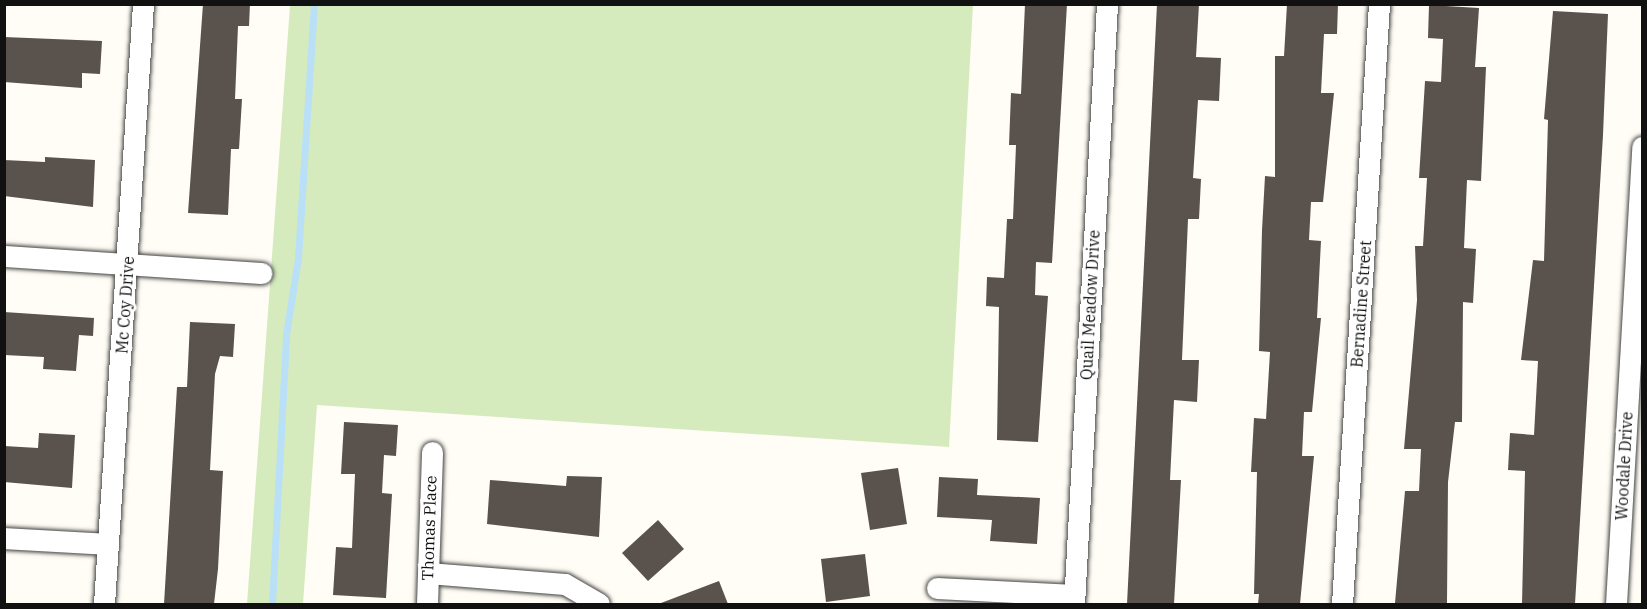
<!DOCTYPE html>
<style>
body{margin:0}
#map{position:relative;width:1647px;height:609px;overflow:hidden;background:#fffdf5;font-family:"IBM Plex Serif",serif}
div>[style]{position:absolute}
.green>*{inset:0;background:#d5ebbd}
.stream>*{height:7px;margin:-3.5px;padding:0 3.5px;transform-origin:3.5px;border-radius:3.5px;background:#b9e0f7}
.building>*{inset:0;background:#5a524d}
.roads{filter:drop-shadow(0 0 2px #444) drop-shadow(0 0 2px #444)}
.street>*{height:21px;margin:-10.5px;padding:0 10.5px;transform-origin:10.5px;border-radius:10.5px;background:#fff}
span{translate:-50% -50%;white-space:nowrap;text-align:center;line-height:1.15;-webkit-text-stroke:6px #fff;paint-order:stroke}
.street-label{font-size:16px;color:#111}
.frame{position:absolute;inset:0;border:6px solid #111;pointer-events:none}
</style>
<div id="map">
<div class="green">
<i style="clip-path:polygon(290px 5px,973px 5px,949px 447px,317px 405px,303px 604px,247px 604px)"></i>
</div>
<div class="stream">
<i style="left:272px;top:604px;width:270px;rotate:-87deg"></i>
<i style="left:286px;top:334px;width:77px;rotate:-81deg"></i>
<i style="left:298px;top:258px;width:255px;rotate:-86.4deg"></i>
</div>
<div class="building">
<i style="clip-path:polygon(203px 4px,250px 4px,249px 26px,238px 26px,235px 99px,242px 99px,239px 149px,231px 149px,228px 215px,188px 213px)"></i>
<i style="clip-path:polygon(1025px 4px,1067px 4px,1052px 263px,1036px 262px,1035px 295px,1048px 296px,1038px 442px,997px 440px,999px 307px,986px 306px,987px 277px,1004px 278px,1007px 219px,1013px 219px,1016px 145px,1009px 145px,1011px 93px,1021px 94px)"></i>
<i style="clip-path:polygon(1157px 4px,1199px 4px,1196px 57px,1221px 58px,1219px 101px,1198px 100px,1193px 178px,1201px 179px,1199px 219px,1188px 219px,1182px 360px,1199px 360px,1197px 402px,1174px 400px,1170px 480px,1181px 480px,1174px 604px,1127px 604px)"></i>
<i style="clip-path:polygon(1287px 4px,1338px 4px,1337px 34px,1324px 34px,1321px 93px,1334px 93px,1323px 202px,1311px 202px,1309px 240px,1321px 241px,1317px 318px,1321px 318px,1312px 412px,1304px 412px,1302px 456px,1314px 456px,1300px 604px,1258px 604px,1259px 594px,1254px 594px,1257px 472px,1251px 472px,1254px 418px,1266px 419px,1270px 352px,1259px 351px,1262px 230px,1265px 176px,1275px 177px,1275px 56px,1284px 56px)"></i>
<i style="clip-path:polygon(1429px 5px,1479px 8px,1475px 67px,1486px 67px,1481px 181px,1467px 180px,1464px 248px,1476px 249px,1473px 303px,1463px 302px,1462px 422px,1455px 422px,1448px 482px,1447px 604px,1395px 603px,1405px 491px,1419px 491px,1421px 449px,1404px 449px,1417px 300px,1415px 246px,1423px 246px,1427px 178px,1419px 178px,1425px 81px,1441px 82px,1443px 39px,1428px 38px)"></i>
<i style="clip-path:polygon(1553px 11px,1608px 14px,1603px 135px,1575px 604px,1522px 604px,1525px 471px,1508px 470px,1510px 433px,1534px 435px,1538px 361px,1521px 360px,1533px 260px,1544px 261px,1548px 120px,1544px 119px)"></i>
<i style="clip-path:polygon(4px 37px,102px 41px,100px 74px,82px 73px,82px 88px,4px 82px)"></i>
<i style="clip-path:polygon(45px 157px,95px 160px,93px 207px,4px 196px,4px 160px,45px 162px)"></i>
<i style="clip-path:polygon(4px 312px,94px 318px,93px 336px,79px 335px,76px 371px,43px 369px,44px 357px,4px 355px)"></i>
<i style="clip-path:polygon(190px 322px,235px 324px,233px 357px,220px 356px,215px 374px,210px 470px,223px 471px,218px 569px,214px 604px,164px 604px,177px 387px,187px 387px)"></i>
<i style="clip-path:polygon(344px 422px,398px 425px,396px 456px,384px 455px,382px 493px,392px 494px,386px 598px,333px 595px,336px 547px,352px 548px,355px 474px,341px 474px)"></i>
<i style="clip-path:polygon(39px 433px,75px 435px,72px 488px,4px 482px,4px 446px,38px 448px)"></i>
<i style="clip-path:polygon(898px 468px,907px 524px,870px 530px,861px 473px)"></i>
<i style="clip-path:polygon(567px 476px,602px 477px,599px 537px,487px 524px,490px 480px,566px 486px)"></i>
<i style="clip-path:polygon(939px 477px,978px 479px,977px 495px,1040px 498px,1037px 544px,990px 541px,992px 520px,937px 517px)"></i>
<i style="clip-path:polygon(658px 520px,684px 549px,648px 581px,622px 553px)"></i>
<i style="clip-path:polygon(865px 554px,870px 596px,826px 602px,821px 559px)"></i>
<i style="clip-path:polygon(719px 581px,728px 604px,661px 604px,661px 603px)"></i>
</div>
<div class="roads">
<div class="street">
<i style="left:4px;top:256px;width:258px;rotate:3.8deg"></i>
<i style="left:4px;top:538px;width:104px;rotate:3.3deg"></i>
<i style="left:428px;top:573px;width:137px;rotate:4.6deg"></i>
<i style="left:565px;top:584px;width:39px;rotate:30deg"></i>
<i style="left:937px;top:588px;width:137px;rotate:2.9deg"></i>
<i style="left:104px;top:604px;width:601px;rotate:-86.28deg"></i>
<i style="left:427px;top:604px;width:152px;rotate:-88.1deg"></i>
<i style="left:1074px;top:604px;width:601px;rotate:-86.85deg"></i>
<i style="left:1342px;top:604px;width:601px;rotate:-86.47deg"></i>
<i style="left:1616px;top:604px;width:458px;rotate:-86.7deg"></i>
</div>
</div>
<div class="street-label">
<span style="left:1361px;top:304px;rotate:-86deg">Bernadine Street</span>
<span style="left:125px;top:305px;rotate:-86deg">Mc Coy Drive</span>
<span style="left:1090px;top:305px;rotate:-87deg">Quail Meadow Drive</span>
<span style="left:1624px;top:466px;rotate:-87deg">Woodale Drive</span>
<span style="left:429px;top:528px;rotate:-88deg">Thomas Place</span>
</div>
<div class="frame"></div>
</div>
